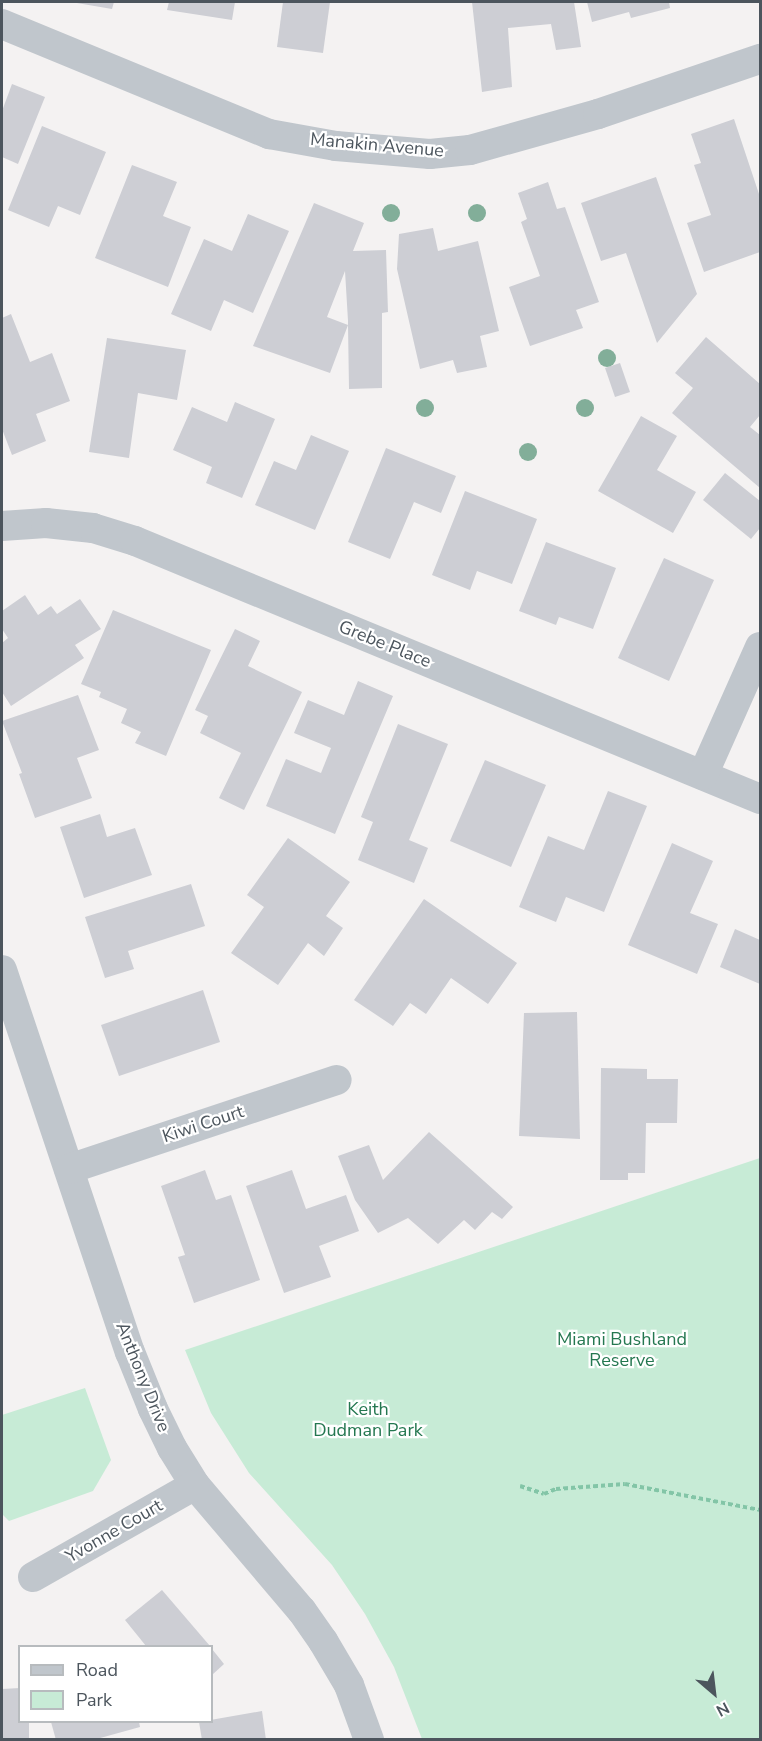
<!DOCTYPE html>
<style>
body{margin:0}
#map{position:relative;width:762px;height:1741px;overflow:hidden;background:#f4f2f2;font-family:"Nunito Sans",sans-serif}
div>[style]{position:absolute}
.green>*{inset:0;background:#c7ebd6}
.building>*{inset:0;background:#cdced4}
.path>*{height:4px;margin-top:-2px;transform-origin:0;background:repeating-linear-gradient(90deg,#83c5a7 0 4.5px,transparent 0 7.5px)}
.minor>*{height:30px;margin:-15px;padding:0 15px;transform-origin:15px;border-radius:15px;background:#c0c6cc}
.trees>*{width:18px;height:18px;margin:-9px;border-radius:50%;background:#82ae99}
span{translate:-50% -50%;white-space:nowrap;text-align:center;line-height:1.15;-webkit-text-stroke:4.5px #fff;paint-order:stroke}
.street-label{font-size:18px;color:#4c555d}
.park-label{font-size:18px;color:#247750}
.frame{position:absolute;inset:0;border:3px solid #4c555d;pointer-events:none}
.legend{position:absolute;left:18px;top:1645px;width:195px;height:78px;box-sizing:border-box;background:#fff;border:2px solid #b7bbbe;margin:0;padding:8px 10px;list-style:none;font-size:18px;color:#4c555d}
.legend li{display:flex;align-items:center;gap:12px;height:30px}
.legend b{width:30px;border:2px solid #b7bbbe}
.north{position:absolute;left:684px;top:1663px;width:60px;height:60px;-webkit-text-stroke:4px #fff;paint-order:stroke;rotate:152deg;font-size:16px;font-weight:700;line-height:24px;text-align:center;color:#4c555d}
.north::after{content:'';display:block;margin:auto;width:21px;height:27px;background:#4c555d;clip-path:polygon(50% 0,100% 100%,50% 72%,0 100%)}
</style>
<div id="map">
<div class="green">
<i style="clip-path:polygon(760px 1158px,760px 1739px,422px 1739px,394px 1667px,365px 1614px,332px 1565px,249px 1473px,211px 1413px,185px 1350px)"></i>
<i style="clip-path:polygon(85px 1388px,111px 1460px,93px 1491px,9px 1521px,2px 1514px,2px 1415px)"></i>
</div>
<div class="building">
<i style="clip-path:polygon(71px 2px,114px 2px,112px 9px)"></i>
<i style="clip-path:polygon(169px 2px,235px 2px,232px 20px,167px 10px)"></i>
<i style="clip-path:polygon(283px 2px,330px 2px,323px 53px,277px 47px)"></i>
<i style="clip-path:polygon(472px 2px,574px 2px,581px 47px,556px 50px,551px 24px,508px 28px,512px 87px,482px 92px)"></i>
<i style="clip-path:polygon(587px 2px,669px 2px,670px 8px,631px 18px,629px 12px,592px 22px)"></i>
<i style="clip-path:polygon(12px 84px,45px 97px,18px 164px,2px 157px,2px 111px)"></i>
<i style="clip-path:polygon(734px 119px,760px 197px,760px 252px,704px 272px,687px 223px,711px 215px,694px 165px,701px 163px,691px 134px)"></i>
<i style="clip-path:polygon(42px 126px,106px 152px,80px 215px,58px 206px,49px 227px,8px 210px)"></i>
<i style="clip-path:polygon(132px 165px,177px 182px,163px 216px,191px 227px,168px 287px,95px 258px)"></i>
<i style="clip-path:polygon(656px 177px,697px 294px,657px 343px,626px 253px,601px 261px,581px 203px)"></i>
<i style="clip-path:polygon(548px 182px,557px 209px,565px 207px,599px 302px,576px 310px,583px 328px,530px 346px,509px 287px,540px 276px,521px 222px,527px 219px,518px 193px)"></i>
<i style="clip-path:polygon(314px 203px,364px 223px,353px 251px,386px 250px,388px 312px,382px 313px,382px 388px,349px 389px,348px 325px,348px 321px,345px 271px,327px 317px,348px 325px,330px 373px,253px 346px)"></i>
<i style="clip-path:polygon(248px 214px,289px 231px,253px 313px,224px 300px,211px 331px,171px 314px,204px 239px,232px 251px)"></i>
<i style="clip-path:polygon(433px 228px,438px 251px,478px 241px,499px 331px,480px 336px,487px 367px,457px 373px,453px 360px,420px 369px,397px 269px,399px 234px)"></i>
<i style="clip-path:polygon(11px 314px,30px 362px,52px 353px,70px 401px,36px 414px,46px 441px,12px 455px,2px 429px,2px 318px)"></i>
<i style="clip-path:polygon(706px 337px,760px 384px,760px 415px,750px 427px,760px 435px,760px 488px,672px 413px,693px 388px,675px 373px)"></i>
<i style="clip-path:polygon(107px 338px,186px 350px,177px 400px,138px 393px,129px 458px,89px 452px)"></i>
<i style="clip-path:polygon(620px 363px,630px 392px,615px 397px,605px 368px)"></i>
<i style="clip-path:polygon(235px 402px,275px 419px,242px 498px,206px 483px,212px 467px,173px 450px,192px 407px,227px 422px)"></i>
<i style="clip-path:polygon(641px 416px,677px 436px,657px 470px,696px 492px,673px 533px,598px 491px)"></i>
<i style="clip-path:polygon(311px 435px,349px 451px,315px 530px,255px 505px,274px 461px,296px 470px)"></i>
<i style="clip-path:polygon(386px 448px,456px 476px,441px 513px,414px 502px,390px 559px,348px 542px)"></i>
<i style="clip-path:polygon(725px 473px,760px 501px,760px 528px,751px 539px,703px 500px)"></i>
<i style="clip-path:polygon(465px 491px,537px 519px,512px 584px,477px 571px,470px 590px,432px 575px)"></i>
<i style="clip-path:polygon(546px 542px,616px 568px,593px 629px,559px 617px,556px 625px,519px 611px)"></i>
<i style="clip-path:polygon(664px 558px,714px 580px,669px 681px,618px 658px)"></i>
<i style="clip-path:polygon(25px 595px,38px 615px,51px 606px,57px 614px,80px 599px,101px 629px,75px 645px,84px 658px,11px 706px,2px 692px,2px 643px,8px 638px,2px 629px,2px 611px)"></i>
<i style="clip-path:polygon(113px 610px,211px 650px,166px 756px,135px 743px,141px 732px,121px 723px,127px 709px,99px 697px,101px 692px,81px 684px)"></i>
<i style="clip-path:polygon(235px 629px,260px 641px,248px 666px,302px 692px,244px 810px,219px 798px,241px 753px,200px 733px,208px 716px,195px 710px)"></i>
<i style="clip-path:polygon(358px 681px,393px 696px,335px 834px,266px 806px,286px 759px,321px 773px,331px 748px,294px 733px,308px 700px,344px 715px)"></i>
<i style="clip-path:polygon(78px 695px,99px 750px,77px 758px,92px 798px,35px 818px,19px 774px,22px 773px,2px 721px)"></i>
<i style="clip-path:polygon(398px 724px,448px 744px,409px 840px,428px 848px,414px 883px,358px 860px,373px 822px,361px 817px)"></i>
<i style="clip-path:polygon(485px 760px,546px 785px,511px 867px,450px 841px)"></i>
<i style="clip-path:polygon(608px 791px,647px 806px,604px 912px,566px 897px,556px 922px,519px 907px,548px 836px,584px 850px)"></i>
<i style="clip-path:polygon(100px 814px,107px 837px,135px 828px,152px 875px,84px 898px,60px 827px)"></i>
<i style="clip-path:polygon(288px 838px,350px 882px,326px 916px,343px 928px,324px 956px,308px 943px,278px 985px,231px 953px,264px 907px,247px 895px)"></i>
<i style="clip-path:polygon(672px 843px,713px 861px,690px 913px,718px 924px,697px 974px,628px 945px)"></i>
<i style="clip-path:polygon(191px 884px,205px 926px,128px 951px,134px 969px,105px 978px,85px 917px)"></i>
<i style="clip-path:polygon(424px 899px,517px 963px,488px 1004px,451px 978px,426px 1014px,410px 1003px,393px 1026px,354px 1000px)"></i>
<i style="clip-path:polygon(735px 929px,760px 940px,760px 984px,720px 967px)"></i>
<i style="clip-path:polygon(203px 990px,220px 1042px,119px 1076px,101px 1025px)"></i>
<i style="clip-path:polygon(577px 1012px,580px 1139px,519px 1136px,524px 1013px)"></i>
<i style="clip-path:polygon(601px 1068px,647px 1069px,647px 1079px,678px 1079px,677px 1123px,646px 1123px,645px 1173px,628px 1173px,628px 1180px,600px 1180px)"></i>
<i style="clip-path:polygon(429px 1132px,513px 1207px,502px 1219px,492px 1212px,475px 1230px,464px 1220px,438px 1244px,408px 1218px,378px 1233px,355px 1200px,338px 1156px,369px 1145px,383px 1180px)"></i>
<i style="clip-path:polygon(205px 1170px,216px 1200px,231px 1195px,260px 1280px,194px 1303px,178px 1257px,185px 1255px,161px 1186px)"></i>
<i style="clip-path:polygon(292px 1170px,306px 1209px,346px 1195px,359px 1231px,319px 1246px,331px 1277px,284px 1293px,246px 1186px)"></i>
<i style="clip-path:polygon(162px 1590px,210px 1646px,146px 1646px,125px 1620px)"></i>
<i style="clip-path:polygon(212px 1649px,224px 1664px,212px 1675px)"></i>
<i style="clip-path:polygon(20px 1688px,20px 1722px,29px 1722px,29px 1740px,2px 1740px,2px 1689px)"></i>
<i style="clip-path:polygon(262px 1711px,266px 1740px,202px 1740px,199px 1722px)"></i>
<i style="clip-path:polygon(51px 1722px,139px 1722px,140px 1727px,93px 1740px,56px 1740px)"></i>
</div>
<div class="path">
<i style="left:520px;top:1486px;width:25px;rotate:18deg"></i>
<i style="left:544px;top:1494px;width:13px;rotate:-23deg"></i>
<i style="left:556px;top:1489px;width:69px;rotate:-4.1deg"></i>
<i style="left:625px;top:1484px;width:137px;rotate:10.9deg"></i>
</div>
<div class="minor">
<i style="left:2px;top:24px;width:289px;rotate:22.4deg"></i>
<i style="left:269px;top:134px;width:68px;rotate:10.2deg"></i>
<i style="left:336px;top:146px;width:94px;rotate:4.9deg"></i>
<i style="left:430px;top:154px;width:40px;rotate:-5.7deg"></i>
<i style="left:470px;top:150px;width:133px;rotate:-15.7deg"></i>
<i style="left:598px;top:114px;width:171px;rotate:-18.8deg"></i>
<i style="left:2px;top:526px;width:44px;rotate:-3.9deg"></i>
<i style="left:46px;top:523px;width:47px;rotate:6.1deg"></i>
<i style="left:93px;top:528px;width:44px;rotate:17.2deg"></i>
<i style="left:135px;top:541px;width:676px;rotate:22.43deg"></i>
<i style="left:703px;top:775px;width:140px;rotate:-66deg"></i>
<i style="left:2px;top:970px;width:403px;rotate:71.5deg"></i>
<i style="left:130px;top:1352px;width:61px;rotate:68deg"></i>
<i style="left:153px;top:1409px;width:43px;rotate:64deg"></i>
<i style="left:172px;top:1448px;width:44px;rotate:58.1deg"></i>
<i style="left:195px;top:1485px;width:165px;rotate:49.7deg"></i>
<i style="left:302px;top:1611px;width:37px;rotate:55deg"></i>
<i style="left:323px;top:1641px;width:51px;rotate:59.4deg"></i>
<i style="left:349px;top:1685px;width:59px;rotate:70deg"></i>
<i style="left:69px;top:1169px;width:282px;rotate:-18.4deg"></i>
<i style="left:33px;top:1577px;width:186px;rotate:-29.6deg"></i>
</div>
<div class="trees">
<i style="left:391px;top:213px"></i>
<i style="left:477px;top:213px"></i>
<i style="left:607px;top:358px"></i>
<i style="left:425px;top:408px"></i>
<i style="left:585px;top:408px"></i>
<i style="left:528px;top:452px"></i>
</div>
<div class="street-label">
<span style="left:377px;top:145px;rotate:5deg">Manakin Avenue</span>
<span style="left:385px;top:644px;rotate:22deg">Grebe Place</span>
<span style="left:203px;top:1124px;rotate:-18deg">Kiwi Court</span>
<span style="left:143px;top:1377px;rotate:68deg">Anthony Drive</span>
<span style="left:114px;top:1531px;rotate:-30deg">Yvonne Court</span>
</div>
<div class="park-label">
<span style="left:622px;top:1350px">Miami Bushland<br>Reserve</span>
<span style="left:368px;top:1420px">Keith<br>Dudman Park</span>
</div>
<div class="frame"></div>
<ul class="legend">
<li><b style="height:8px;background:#c0c6cc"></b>Road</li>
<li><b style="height:16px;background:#c7ebd6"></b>Park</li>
</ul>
<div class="north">N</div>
</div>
